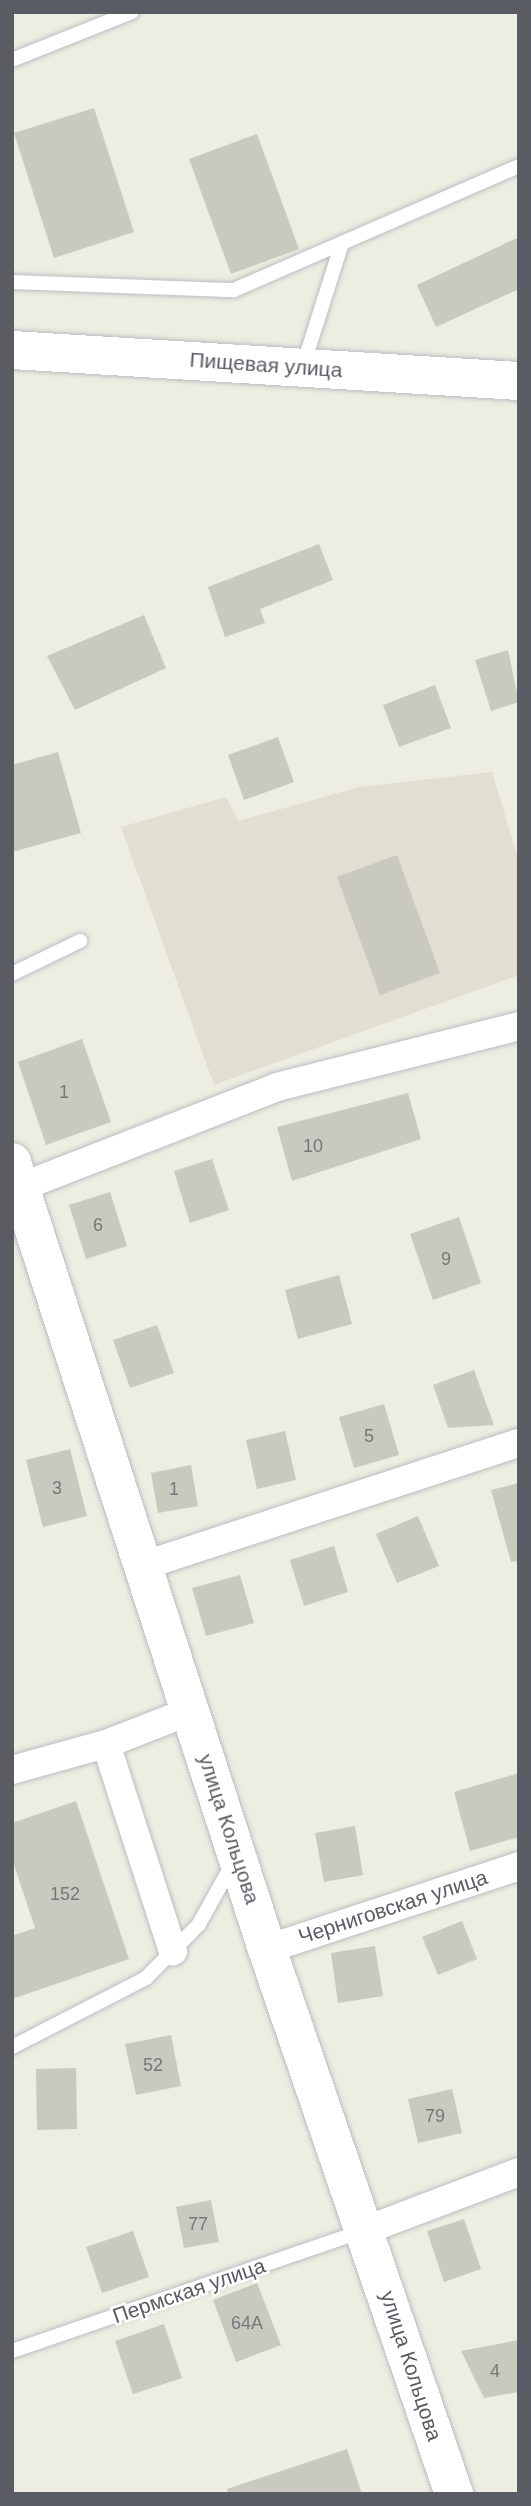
<!DOCTYPE html>
<meta charset="utf-8">
<style>
body{margin:0}
#map{position:relative;width:531px;height:2506px;overflow:hidden;background:#edede1;font-family:Arial,sans-serif}
div>[style]{position:absolute}
.education>*{inset:0;background:#e0dfd1}
.building>*{inset:0;background:#cac9c0}
.roads{filter:drop-shadow(0 0 2px #bbbdc3) drop-shadow(0 0 2px #bbbdc3)}
.lane>*{height:14px;margin:-7px;padding:0 7px;transform-origin:7px;border-radius:7px;background:#fff}
.street>*{height:28px;margin:-14px;padding:0 14px;transform-origin:14px;border-radius:14px;background:#fff}
.secondary>*{height:38px;margin:-19px;padding:0 19px;transform-origin:19px;border-radius:19px;background:#fff}
span{translate:-50% -50%;white-space:nowrap;text-align:center;line-height:1.15;-webkit-text-stroke:5px #fff;paint-order:stroke}
.number-label{font-size:18px;color:#75777a}
.number-label span{-webkit-text-stroke-width:0}
.street-label{font-size:21px;color:#595c63}
.frame{position:absolute;inset:0;border:14px solid #595c63;pointer-events:none}
</style>
<div id="map">
<div class="education">
<i style="clip-path:polygon(492px 772px,519px 861px,519px 975px,214px 1085px,121px 827px,226px 797px,238px 821px,359px 787px)"></i>
</div>
<div class="building">
<i style="clip-path:polygon(94px 108px,134px 232px,54px 258px,14px 133px)"></i>
<i style="clip-path:polygon(257px 134px,299px 249px,231px 274px,189px 159px)"></i>
<i style="clip-path:polygon(519px 237px,519px 289px,436px 327px,417px 285px)"></i>
<i style="clip-path:polygon(319px 544px,333px 580px,260px 609px,265px 623px,225px 637px,208px 587px)"></i>
<i style="clip-path:polygon(144px 615px,166px 668px,75px 710px,47px 656px)"></i>
<i style="clip-path:polygon(508px 650px,519px 702px,491px 711px,475px 660px)"></i>
<i style="clip-path:polygon(435px 685px,451px 728px,399px 747px,383px 705px)"></i>
<i style="clip-path:polygon(278px 737px,294px 782px,244px 800px,228px 755px)"></i>
<i style="clip-path:polygon(58px 752px,81px 833px,12px 852px,12px 765px)"></i>
<i style="clip-path:polygon(397px 855px,440px 973px,380px 995px,337px 877px)"></i>
<i style="clip-path:polygon(82px 1039px,111px 1122px,46px 1145px,18px 1062px)"></i>
<i style="clip-path:polygon(408px 1093px,421px 1139px,292px 1181px,277px 1127px)"></i>
<i style="clip-path:polygon(212px 1159px,229px 1210px,190px 1223px,174px 1171px)"></i>
<i style="clip-path:polygon(110px 1192px,127px 1246px,86px 1259px,69px 1205px)"></i>
<i style="clip-path:polygon(459px 1217px,481px 1283px,433px 1300px,410px 1234px)"></i>
<i style="clip-path:polygon(339px 1275px,352px 1324px,298px 1339px,285px 1290px)"></i>
<i style="clip-path:polygon(157px 1325px,174px 1373px,130px 1388px,113px 1340px)"></i>
<i style="clip-path:polygon(474px 1370px,494px 1425px,448px 1428px,433px 1385px)"></i>
<i style="clip-path:polygon(384px 1404px,399px 1455px,354px 1468px,339px 1417px)"></i>
<i style="clip-path:polygon(285px 1431px,296px 1480px,257px 1489px,246px 1440px)"></i>
<i style="clip-path:polygon(70px 1449px,87px 1516px,43px 1527px,26px 1460px)"></i>
<i style="clip-path:polygon(191px 1465px,198px 1506px,158px 1513px,151px 1473px)"></i>
<i style="clip-path:polygon(519px 1483px,519px 1561px,511px 1562px,491px 1490px)"></i>
<i style="clip-path:polygon(418px 1516px,439px 1566px,397px 1583px,376px 1534px)"></i>
<i style="clip-path:polygon(334px 1546px,348px 1592px,304px 1606px,290px 1560px)"></i>
<i style="clip-path:polygon(240px 1575px,254px 1623px,206px 1636px,192px 1588px)"></i>
<i style="clip-path:polygon(519px 1773px,519px 1837px,470px 1851px,454px 1792px)"></i>
<i style="clip-path:polygon(76px 1801px,129px 1959px,12px 1999px,12px 1936px,35px 1928px,12px 1859px,12px 1823px)"></i>
<i style="clip-path:polygon(355px 1826px,363px 1875px,324px 1882px,315px 1833px)"></i>
<i style="clip-path:polygon(462px 1921px,477px 1959px,438px 1975px,422px 1937px)"></i>
<i style="clip-path:polygon(375px 1946px,383px 1996px,338px 2003px,331px 1953px)"></i>
<i style="clip-path:polygon(171px 2035px,181px 2086px,136px 2095px,125px 2044px)"></i>
<i style="clip-path:polygon(76px 2068px,77px 2129px,37px 2130px,36px 2069px)"></i>
<i style="clip-path:polygon(452px 2089px,462px 2133px,418px 2143px,408px 2099px)"></i>
<i style="clip-path:polygon(211px 2200px,219px 2242px,184px 2248px,176px 2207px)"></i>
<i style="clip-path:polygon(464px 2219px,481px 2269px,444px 2282px,427px 2231px)"></i>
<i style="clip-path:polygon(133px 2231px,149px 2277px,102px 2293px,86px 2247px)"></i>
<i style="clip-path:polygon(257px 2283px,281px 2345px,236px 2362px,213px 2300px)"></i>
<i style="clip-path:polygon(164px 2324px,182px 2378px,133px 2394px,115px 2341px)"></i>
<i style="clip-path:polygon(519px 2340px,519px 2392px,484px 2398px,461px 2351px)"></i>
<i style="clip-path:polygon(347px 2449px,362px 2494px,228px 2494px,227px 2489px)"></i>
</div>
<div class="roads">
<div class="lane">
<i style="left:12px;top:60px;width:129px;rotate:-21.8deg"></i>
<i style="left:12px;top:282px;width:222px;rotate:2.1deg"></i>
<i style="left:234px;top:290px;width:311px;rotate:-23.5deg"></i>
<i style="left:303px;top:366px;width:129px;rotate:-72.4deg"></i>
<i style="left:12px;top:974px;width:76px;rotate:-25.9deg"></i>
<i style="left:12px;top:2047px;width:151px;rotate:-27.2deg"></i>
<i style="left:146px;top:1978px;width:76px;rotate:-45.5deg"></i>
<i style="left:199px;top:1924px;width:70px;rotate:-60.9deg"></i>
<i style="left:12px;top:2351px;width:370px;rotate:-18.9deg"></i>
</div>
<div class="street">
<i style="left:21px;top:1187px;width:275px;rotate:-21.3deg"></i>
<i style="left:277px;top:1087px;width:250px;rotate:-14.1deg"></i>
<i style="left:142px;top:1566px;width:397px;rotate:-18.1deg"></i>
<i style="left:106px;top:1744px;width:218px;rotate:72.1deg"></i>
<i style="left:12px;top:1770px;width:98px;rotate:-15.5deg"></i>
<i style="left:106px;top:1744px;width:90px;rotate:-21.4deg"></i>
<i style="left:267px;top:1949px;width:265px;rotate:-18.2deg"></i>
<i style="left:366px;top:2230px;width:164px;rotate:-20.8deg"></i>
</div>
<div class="secondary">
<i style="left:12px;top:350px;width:508px;rotate:3.5deg"></i>
<i style="left:12px;top:1162px;width:827px;rotate:72.05deg"></i>
<i style="left:267px;top:1949px;width:576px;rotate:71.06deg"></i>
</div>
</div>
<div class="number-label">
<span style="left:64px;top:1092px">1</span>
<span style="left:313px;top:1146px">10</span>
<span style="left:98px;top:1225px">6</span>
<span style="left:446px;top:1259px">9</span>
<span style="left:369px;top:1436px">5</span>
<span style="left:57px;top:1488px">3</span>
<span style="left:174px;top:1489px">1</span>
<span style="left:65px;top:1894px">152</span>
<span style="left:153px;top:2065px">52</span>
<span style="left:435px;top:2116px">79</span>
<span style="left:198px;top:2224px">77</span>
<span style="left:247px;top:2323px">64А</span>
<span style="left:495px;top:2371px">4</span>
</div>
<div class="street-label">
<span style="left:266px;top:365px;rotate:4deg">Пищевая улица</span>
<span style="left:229px;top:1829px;rotate:72deg">улица Кольцова</span>
<span style="left:393px;top:1907px;rotate:-18deg">Черниговская улица</span>
<span style="left:189px;top:2291px;rotate:-19deg">Пермская улица</span>
<span style="left:411px;top:2366px;rotate:72deg">улица Кольцова</span>
</div>
<div class="frame"></div>
</div>
